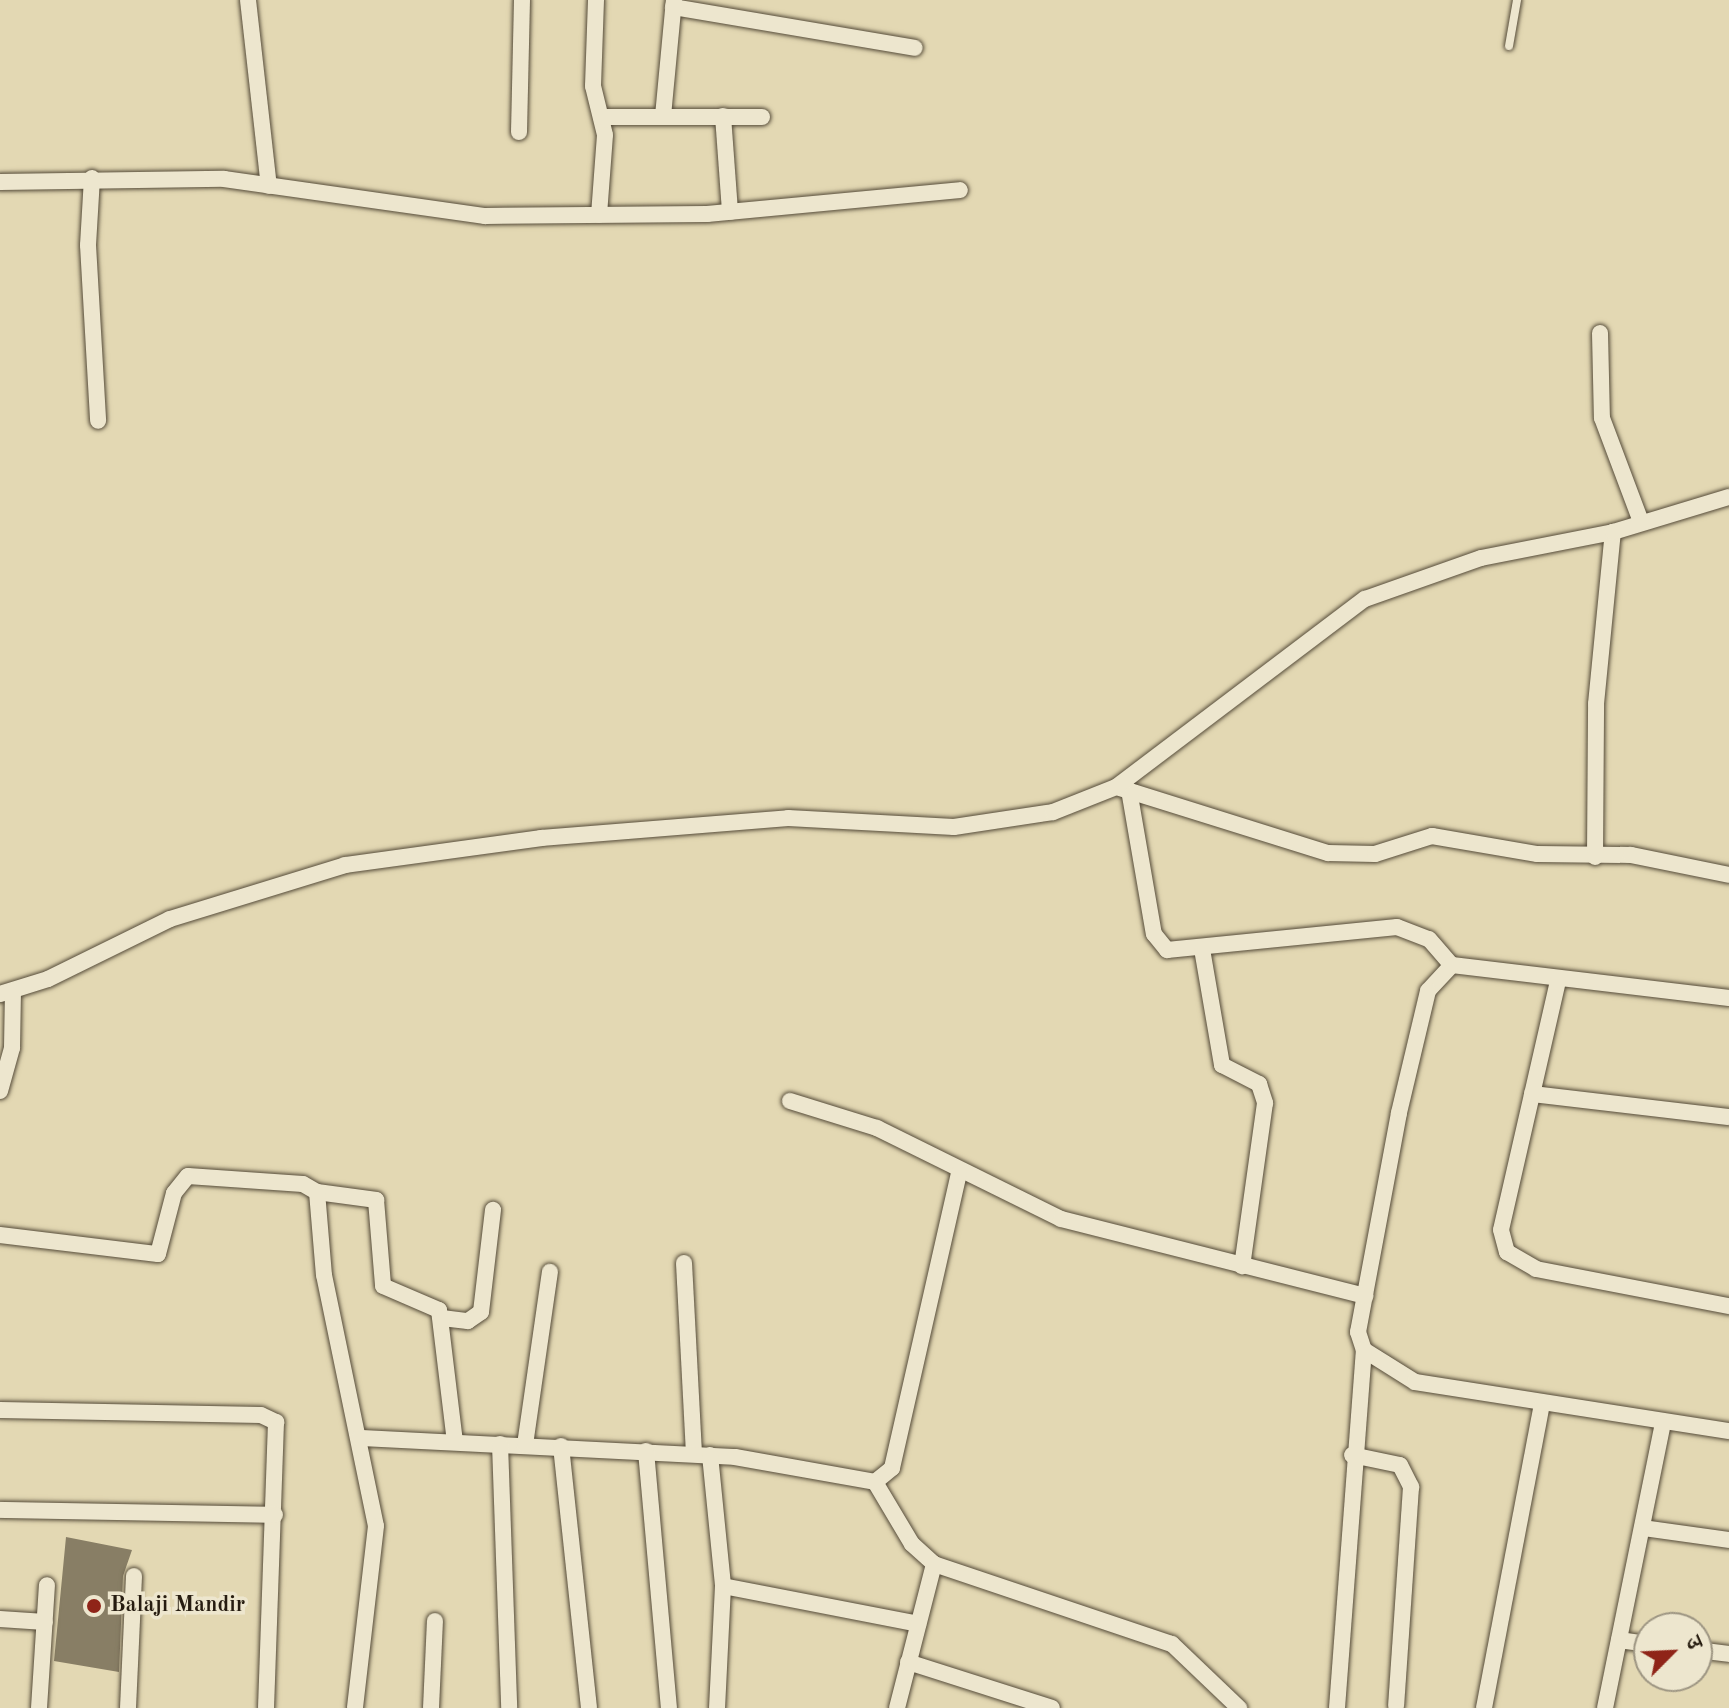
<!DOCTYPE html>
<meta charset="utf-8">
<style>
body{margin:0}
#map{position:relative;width:1729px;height:1708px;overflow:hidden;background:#e3d8b3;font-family:"Old Standard TT","Noto Serif Devanagari",serif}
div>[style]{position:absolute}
.building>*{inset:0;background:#887e65}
.roads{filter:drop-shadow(0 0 2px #554b39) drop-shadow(0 0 2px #554b39)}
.lane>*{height:8px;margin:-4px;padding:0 4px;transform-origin:4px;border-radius:4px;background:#ede6ce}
.street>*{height:16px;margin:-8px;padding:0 8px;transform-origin:8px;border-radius:8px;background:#ede6ce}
.dots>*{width:22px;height:22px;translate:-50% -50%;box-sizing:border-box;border:4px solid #ede6ce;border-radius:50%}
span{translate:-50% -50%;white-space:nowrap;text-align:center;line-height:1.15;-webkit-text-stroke:7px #ede6ce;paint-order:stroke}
.poi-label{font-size:22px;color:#261c10;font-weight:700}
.left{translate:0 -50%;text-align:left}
.north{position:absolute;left:1633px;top:1612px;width:80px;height:80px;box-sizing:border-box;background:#ede6ce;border:2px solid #9d9582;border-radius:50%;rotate:66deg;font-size:22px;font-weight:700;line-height:32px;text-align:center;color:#261c10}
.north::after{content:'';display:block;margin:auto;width:28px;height:36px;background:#8f2418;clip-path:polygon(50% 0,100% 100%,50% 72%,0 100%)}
</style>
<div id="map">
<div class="building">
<i style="clip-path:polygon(66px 1537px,132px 1550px,123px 1576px,119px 1672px,54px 1661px)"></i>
</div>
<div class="roads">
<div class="lane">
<i style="left:1509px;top:46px;width:47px;rotate:-80.1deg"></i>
</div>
<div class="street">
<i style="left:248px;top:0;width:187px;rotate:83.6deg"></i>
<i style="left:596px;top:0;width:86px;rotate:92deg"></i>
<i style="left:593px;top:86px;width:50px;rotate:76.2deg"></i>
<i style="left:605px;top:135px;width:80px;rotate:94.3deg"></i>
<i style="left:673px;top:7px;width:245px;rotate:9.6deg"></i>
<i style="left:663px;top:116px;width:117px;rotate:-84.6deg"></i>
<i style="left:723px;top:116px;width:96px;rotate:85.8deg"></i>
<i style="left:601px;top:117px;width:161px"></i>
<i style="left:519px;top:132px;width:132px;rotate:-88.7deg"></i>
<i style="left:92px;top:178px;width:67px;rotate:93.4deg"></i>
<i style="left:88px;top:245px;width:176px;rotate:86.7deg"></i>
<i style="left:0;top:182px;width:224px;rotate:-0.8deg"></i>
<i style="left:224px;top:179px;width:264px;rotate:8.1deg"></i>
<i style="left:485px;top:216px;width:222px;rotate:-0.5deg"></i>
<i style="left:707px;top:214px;width:254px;rotate:-5.4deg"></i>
<i style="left:1600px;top:333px;width:85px;rotate:88.7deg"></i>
<i style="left:1602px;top:418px;width:111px;rotate:69.4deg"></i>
<i style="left:1120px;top:788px;width:218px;rotate:17.4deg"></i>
<i style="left:1328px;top:853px;width:47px;rotate:1.2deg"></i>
<i style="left:1375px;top:854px;width:60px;rotate:-17.5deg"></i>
<i style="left:1432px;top:836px;width:107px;rotate:9.7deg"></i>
<i style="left:1537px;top:854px;width:94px;rotate:0.6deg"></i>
<i style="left:1631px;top:855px;width:100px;rotate:11.5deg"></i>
<i style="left:1129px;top:790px;width:146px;rotate:80.2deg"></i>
<i style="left:1154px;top:934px;width:21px;rotate:51deg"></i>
<i style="left:1167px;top:950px;width:231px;rotate:-5.7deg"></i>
<i style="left:1397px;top:927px;width:34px;rotate:21deg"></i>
<i style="left:1429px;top:939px;width:35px;rotate:49deg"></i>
<i style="left:1452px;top:965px;width:279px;rotate:6.8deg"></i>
<i style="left:1595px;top:857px;width:153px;rotate:-89.6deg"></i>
<i style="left:1596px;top:704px;width:173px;rotate:-84.4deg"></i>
<i style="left:1202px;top:949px;width:118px;rotate:80.2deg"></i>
<i style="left:1222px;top:1065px;width:42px;rotate:27.2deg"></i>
<i style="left:1259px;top:1084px;width:20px;rotate:72deg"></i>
<i style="left:1265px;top:1103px;width:165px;rotate:98deg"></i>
<i style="left:1452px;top:965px;width:35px;rotate:133deg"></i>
<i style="left:1428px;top:991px;width:125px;rotate:103.4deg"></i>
<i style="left:1399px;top:1113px;width:223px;rotate:100.6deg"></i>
<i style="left:1358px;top:1332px;width:19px;rotate:72deg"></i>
<i style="left:1364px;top:1350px;width:60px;rotate:32.1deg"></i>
<i style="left:1415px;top:1382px;width:318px;rotate:8.9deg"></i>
<i style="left:1558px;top:981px;width:255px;rotate:102.9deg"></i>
<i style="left:1501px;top:1230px;width:23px;rotate:75deg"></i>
<i style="left:1507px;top:1252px;width:34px;rotate:30deg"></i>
<i style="left:1536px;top:1269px;width:197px;rotate:10.9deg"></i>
<i style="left:0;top:994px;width:50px;rotate:-17.4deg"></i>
<i style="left:48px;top:979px;width:136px;rotate:-26.2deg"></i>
<i style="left:170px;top:919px;width:183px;rotate:-17.1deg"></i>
<i style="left:345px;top:865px;width:198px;rotate:-7.8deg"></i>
<i style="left:541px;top:838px;width:248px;rotate:-4.6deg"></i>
<i style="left:788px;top:818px;width:166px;rotate:3.1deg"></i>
<i style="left:954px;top:827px;width:100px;rotate:-8.6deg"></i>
<i style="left:1053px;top:812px;width:68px;rotate:-21.6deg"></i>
<i style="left:1116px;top:787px;width:312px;rotate:-37.1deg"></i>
<i style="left:1365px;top:599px;width:123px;rotate:-19.5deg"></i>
<i style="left:1481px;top:558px;width:135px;rotate:-11.1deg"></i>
<i style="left:1613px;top:532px;width:121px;rotate:-16.8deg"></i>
<i style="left:0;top:1091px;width:45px;rotate:-74.4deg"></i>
<i style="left:12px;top:1048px;width:55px;rotate:-89deg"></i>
<i style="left:1532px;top:1094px;width:198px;rotate:6.7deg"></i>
<i style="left:790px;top:1101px;width:91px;rotate:17.2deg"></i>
<i style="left:877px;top:1128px;width:205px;rotate:26.3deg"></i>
<i style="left:1061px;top:1219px;width:314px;rotate:14.2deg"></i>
<i style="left:317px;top:1192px;width:60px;rotate:7.7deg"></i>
<i style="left:376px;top:1200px;width:86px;rotate:85.3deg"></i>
<i style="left:383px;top:1286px;width:61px;rotate:23.2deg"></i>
<i style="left:439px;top:1310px;width:133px;rotate:83.1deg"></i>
<i style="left:0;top:1235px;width:159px;rotate:6.9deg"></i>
<i style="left:158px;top:1254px;width:63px;rotate:-75.3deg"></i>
<i style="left:174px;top:1193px;width:22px;rotate:-51deg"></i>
<i style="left:188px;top:1176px;width:115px;rotate:4deg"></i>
<i style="left:303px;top:1184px;width:16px;rotate:30deg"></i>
<i style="left:317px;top:1192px;width:83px;rotate:85.2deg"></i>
<i style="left:324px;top:1275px;width:256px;rotate:78.3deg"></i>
<i style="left:376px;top:1526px;width:183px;rotate:96.6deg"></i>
<i style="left:684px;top:1263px;width:191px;rotate:87deg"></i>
<i style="left:442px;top:1318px;width:26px;rotate:7deg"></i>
<i style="left:468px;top:1321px;width:16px;rotate:-35deg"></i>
<i style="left:481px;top:1312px;width:103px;rotate:-83.3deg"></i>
<i style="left:0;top:1410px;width:261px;rotate:1.1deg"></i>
<i style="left:261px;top:1415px;width:17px;rotate:25deg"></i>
<i style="left:276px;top:1422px;width:286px;rotate:92deg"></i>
<i style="left:360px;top:1438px;width:375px;rotate:2.9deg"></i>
<i style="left:735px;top:1457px;width:142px;rotate:10.1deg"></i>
<i style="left:875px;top:1482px;width:22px;rotate:-39deg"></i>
<i style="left:892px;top:1468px;width:303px;rotate:-77.2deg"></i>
<i style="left:500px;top:1444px;width:264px;rotate:88deg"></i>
<i style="left:525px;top:1445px;width:175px;rotate:-81.8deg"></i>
<i style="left:561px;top:1446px;width:263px;rotate:83.9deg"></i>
<i style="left:646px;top:1451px;width:258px;rotate:84.9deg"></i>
<i style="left:710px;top:1455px;width:132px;rotate:84.3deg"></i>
<i style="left:723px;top:1586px;width:122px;rotate:92.8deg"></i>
<i style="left:1352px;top:1455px;width:49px;rotate:11.8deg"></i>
<i style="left:1400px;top:1465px;width:25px;rotate:63deg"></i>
<i style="left:1411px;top:1487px;width:219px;rotate:93.9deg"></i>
<i style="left:875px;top:1482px;width:72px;rotate:59.2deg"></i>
<i style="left:912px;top:1544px;width:30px;rotate:42deg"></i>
<i style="left:934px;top:1564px;width:251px;rotate:18.6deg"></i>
<i style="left:1172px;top:1644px;width:93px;rotate:43.7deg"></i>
<i style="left:0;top:1510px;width:275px;rotate:1deg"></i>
<i style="left:1643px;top:1528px;width:87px;rotate:7.9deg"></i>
<i style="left:723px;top:1586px;width:199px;rotate:11deg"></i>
<i style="left:0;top:1619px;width:45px;rotate:3.8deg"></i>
<i style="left:1619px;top:1640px;width:30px;rotate:8deg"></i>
<i style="left:1697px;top:1650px;width:32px;rotate:7deg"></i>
<i style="left:908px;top:1662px;width:151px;rotate:17.7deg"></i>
<i style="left:39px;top:1708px;width:123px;rotate:-86.3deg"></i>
<i style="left:128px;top:1708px;width:132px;rotate:-87.4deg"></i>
<i style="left:431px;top:1708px;width:87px;rotate:-87.4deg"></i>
<i style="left:897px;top:1708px;width:149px;rotate:-75.6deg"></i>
<i style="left:1337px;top:1708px;width:359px;rotate:-85.7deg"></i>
<i style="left:1484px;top:1708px;width:309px;rotate:-79.2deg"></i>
<i style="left:1605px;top:1708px;width:292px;rotate:-78.5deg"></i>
</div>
</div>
<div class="dots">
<i style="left:94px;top:1606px;background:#8f2418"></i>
</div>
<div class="poi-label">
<span class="left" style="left:110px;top:1606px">Balaji Mandir</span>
</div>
<div class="north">उ</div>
</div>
